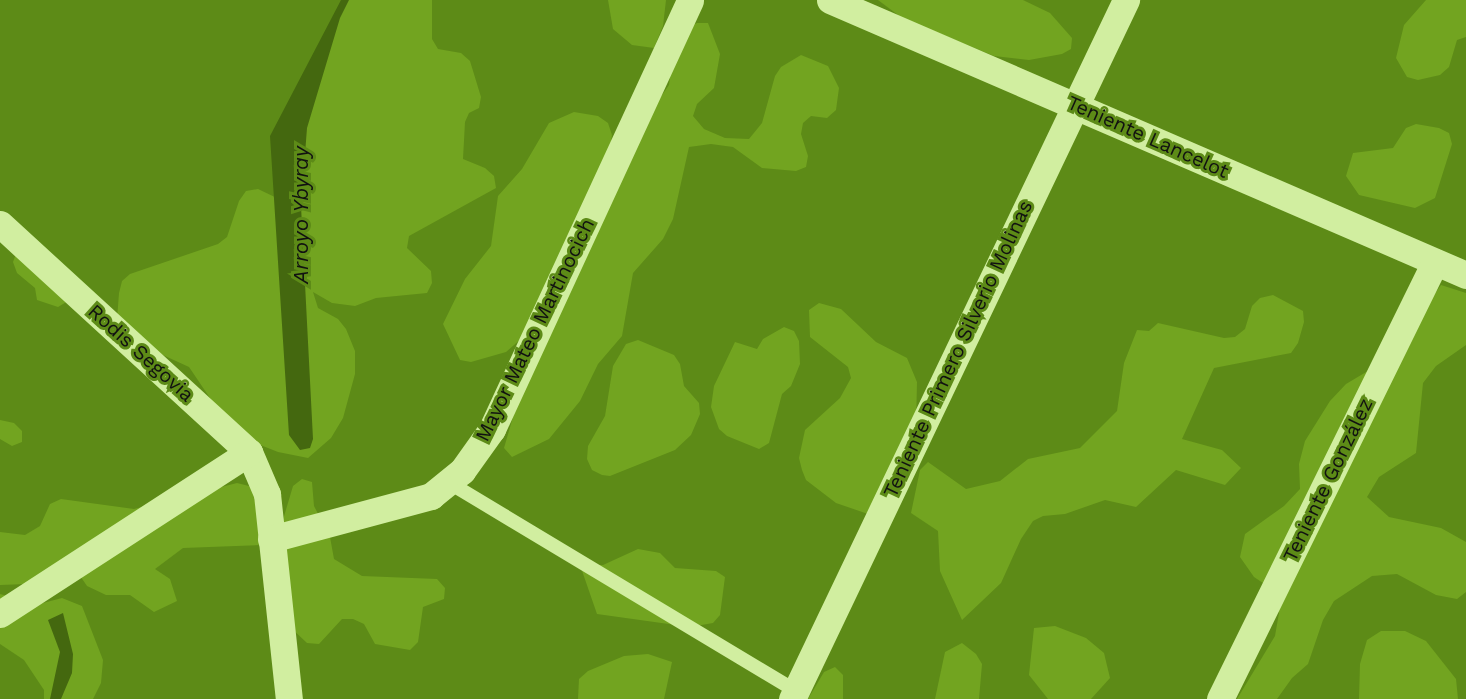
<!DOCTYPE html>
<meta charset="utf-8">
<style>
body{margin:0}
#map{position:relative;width:1466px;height:699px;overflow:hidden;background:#5d8b17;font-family:"Work Sans",sans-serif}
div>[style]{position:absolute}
.green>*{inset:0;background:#72a420}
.water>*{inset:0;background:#44680f}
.lane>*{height:14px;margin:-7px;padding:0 7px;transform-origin:7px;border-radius:7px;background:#d1eea0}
.street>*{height:27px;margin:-13.5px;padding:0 13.5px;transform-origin:13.5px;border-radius:13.5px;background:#d1eea0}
span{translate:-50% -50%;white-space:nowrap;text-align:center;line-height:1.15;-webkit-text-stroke:6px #5d8b17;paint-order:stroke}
.street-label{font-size:20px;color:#111}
.water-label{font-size:21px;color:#111;font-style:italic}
</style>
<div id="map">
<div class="green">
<i style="clip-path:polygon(344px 0,432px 0,432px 39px,438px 49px,461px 53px,470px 61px,481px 97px,479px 108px,469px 113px,465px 122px,463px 159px,485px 168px,494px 176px,496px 188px,409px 236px,407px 248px,431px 271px,432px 283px,427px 293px,376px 298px,355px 306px,332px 303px,313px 292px,318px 308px,338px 319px,346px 329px,355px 351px,355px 374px,343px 418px,331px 438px,308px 458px,278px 452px,235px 435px,189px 367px,141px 345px,117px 319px,119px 293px,122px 281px,130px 274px,218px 244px,227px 237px,239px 201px,246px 191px,258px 189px,279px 199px)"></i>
<i style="clip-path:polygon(608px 0,666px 0,663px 26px,654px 48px,632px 45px,613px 29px)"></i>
<i style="clip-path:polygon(878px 0,1023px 0,1050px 13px,1072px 38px,1071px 49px,1062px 54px,1029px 60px,994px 56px,902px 18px)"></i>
<i style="clip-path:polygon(1426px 0,1466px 0,1466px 37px,1457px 40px,1449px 67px,1440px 75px,1418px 80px,1407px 77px,1396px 58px,1404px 25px)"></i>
<i style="clip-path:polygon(697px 23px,708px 23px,720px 54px,714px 88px,697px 104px,693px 116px,704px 129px,725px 138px,749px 139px,762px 123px,775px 76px,781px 67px,801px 55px,828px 66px,839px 88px,836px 110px,827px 118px,811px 116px,803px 123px,801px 134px,808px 156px,806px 167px,796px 171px,762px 168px,733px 147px,711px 144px,689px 147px,673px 219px,663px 239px,633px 273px,622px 336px,598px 364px,580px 401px,549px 439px,512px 457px,504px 448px,517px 403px,522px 338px,506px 352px,471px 362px,460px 360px,443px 324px,465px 279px,491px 246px,498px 196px,522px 169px,549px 123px,574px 112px,598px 116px,608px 123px,612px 135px,601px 212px,610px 205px,641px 125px,669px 85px,672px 60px,686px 28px)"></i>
<i style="clip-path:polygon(1416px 124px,1439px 128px,1449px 133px,1452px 144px,1435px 198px,1415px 208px,1359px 195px,1346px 176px,1353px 153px,1393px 148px,1406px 128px)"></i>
<i style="clip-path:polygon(17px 251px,68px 301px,58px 307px,37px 300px,35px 288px,17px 273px,13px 262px)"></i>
<i style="clip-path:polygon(1441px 285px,1466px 293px,1466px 345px,1436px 366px,1423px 383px,1416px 453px,1379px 477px,1367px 497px,1389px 517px,1441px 528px,1466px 542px,1466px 592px,1457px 599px,1436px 595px,1397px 574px,1372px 576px,1334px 601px,1323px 620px,1308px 664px,1292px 678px,1277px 699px,1237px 699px,1275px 636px,1279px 613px,1272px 589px,1254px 577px,1240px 557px,1245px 534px,1284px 506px,1300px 489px,1299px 464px,1305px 441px,1330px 401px,1346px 384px,1388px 359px)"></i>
<i style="clip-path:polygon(1273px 295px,1303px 311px,1304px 322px,1298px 343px,1291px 353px,1214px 368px,1182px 439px,1222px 450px,1241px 468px,1225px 485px,1176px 470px,1136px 507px,1105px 500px,1065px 514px,1043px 516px,1033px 521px,1021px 539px,1001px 583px,962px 620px,940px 571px,938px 531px,911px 513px,920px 470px,928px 462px,966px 489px,1000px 481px,1028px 459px,1080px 448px,1117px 411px,1124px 363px,1137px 330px,1149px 331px,1158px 323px,1224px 338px,1235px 337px,1245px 329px,1252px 306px,1260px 298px)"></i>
<i style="clip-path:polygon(819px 303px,841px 309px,876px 342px,907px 358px,917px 382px,916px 427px,868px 514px,836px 503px,806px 480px,802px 470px,799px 458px,805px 430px,840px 398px,851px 378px,848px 367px,810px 337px,809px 310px)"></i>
<i style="clip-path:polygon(784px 327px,794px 331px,799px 341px,800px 364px,791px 386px,782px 394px,769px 443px,759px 449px,727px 436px,719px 429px,711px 407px,714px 386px,735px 342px,757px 349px,763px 339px)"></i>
<i style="clip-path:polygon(638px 340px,674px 355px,680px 364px,684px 386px,699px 403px,700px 414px,691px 435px,675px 450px,610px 476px,602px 475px,592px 470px,587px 459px,588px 446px,605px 416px,613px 366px,626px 344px)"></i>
<i style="clip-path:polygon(0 420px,14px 423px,22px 431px,22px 442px,12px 446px,0 439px)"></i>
<i style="clip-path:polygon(302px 479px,312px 482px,314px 506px,330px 537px,334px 559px,362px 576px,437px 579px,445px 588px,444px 599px,423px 607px,418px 642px,410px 650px,375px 644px,364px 624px,353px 619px,342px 619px,319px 644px,307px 643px,290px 627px,277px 540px,293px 486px)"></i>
<i style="clip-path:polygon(237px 483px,253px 487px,261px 545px,183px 548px,155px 569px,170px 579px,177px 601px,154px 612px,130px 595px,106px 595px,87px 586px,74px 567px,27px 584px,0 585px,0 532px,25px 535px,40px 526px,50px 504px,61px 499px,134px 509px)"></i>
<i style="clip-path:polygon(638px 549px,660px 553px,675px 568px,716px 571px,725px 577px,720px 615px,713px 623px,690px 627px,597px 614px,580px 565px,603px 565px)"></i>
<i style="clip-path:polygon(0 594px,39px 604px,62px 598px,82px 606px,103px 660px,101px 683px,93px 699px,44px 699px,44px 690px,24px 660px,0 644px)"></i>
<i style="clip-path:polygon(1055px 626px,1086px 638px,1104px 653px,1110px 678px,1091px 699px,1048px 699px,1029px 675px,1034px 628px)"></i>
<i style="clip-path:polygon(1381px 631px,1405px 631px,1426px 641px,1456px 679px,1458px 699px,1359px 699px,1360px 664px,1367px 640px)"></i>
<i style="clip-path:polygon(962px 643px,976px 654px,982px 664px,979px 699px,935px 699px,945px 652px)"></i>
<i style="clip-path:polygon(648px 654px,672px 662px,664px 699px,578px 699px,579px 679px,588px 671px,624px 656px)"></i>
<i style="clip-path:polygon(835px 667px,843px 675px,843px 699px,808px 699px,824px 672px)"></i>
</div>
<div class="water">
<i style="clip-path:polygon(341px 0,349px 0,340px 18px,307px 128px,301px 206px,313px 439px,310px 448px,300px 450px,289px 435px,270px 136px)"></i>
<i style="clip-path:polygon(63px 613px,73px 654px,72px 673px,61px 699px,50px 699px,60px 652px,48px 620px)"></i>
</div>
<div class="lane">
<i style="left:448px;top:482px;width:406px;rotate:31deg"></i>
</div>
<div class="street">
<i style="left:830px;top:0;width:693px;rotate:23.38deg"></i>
<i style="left:0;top:224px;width:338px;rotate:42.5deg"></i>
<i style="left:249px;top:452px;width:46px;rotate:66.8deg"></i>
<i style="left:267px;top:494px;width:206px;rotate:83.9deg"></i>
<i style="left:271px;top:539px;width:166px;rotate:-15deg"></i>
<i style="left:431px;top:496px;width:40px;rotate:-39deg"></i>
<i style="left:462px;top:471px;width:52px;rotate:-54.5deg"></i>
<i style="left:492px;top:429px;width:472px;rotate:-65.2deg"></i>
<i style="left:0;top:614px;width:297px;rotate:-33deg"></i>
<i style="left:792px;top:699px;width:775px;rotate:-64.46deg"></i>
<i style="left:1220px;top:699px;width:487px;rotate:-63.8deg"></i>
</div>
<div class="street-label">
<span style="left:1148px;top:137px;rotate:24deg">Teniente Lancelot</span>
<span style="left:535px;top:330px;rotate:-64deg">Mayor Mateo Martinocich</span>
<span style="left:958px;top:349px;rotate:-65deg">Teniente Primero Silverio Molinas</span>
<span style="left:141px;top:353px;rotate:42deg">Rodis Segovia</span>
<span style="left:1328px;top:480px;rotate:-64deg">Teniente González</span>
</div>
<div class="water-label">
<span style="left:301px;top:215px;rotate:-90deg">Arroyo Ybyray</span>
</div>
</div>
